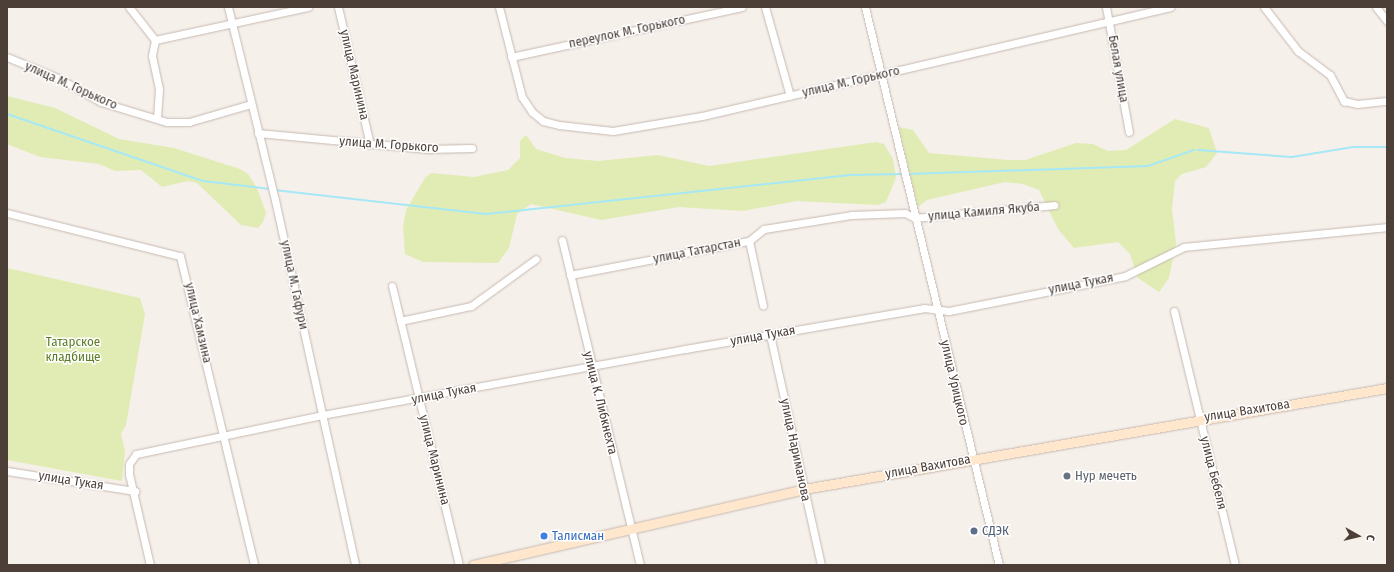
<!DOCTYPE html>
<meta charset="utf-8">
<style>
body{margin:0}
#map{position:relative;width:1394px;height:572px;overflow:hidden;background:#f6f0eb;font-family:"Fira Sans Condensed",sans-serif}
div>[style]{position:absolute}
.green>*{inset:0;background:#e0ecb3}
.stream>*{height:2px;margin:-1px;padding:0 1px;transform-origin:1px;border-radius:1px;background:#a6e8f5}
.roads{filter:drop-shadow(0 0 1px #c6b9b0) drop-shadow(0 0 1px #c6b9b0)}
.street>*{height:7px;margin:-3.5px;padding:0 3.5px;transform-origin:3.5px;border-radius:3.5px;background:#fff}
.secondary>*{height:9px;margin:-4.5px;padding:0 4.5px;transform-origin:4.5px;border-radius:4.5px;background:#ffe7cd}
.dots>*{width:11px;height:11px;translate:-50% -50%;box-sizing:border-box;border:2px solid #fff;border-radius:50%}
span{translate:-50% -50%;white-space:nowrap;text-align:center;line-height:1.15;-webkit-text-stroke:3px #fff;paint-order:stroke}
.street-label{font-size:13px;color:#4c3f38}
.park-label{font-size:13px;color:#5c7c26}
.worship-label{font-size:13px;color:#5b616d}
.left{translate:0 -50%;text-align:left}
.service-label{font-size:13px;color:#4e5e75}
.shop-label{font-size:13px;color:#366cbe}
.frame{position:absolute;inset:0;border:8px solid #4c3f38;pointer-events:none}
.north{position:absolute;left:1338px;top:516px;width:40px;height:40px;-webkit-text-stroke:3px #fff;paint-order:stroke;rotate:98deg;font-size:11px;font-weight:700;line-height:16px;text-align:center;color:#4c3f38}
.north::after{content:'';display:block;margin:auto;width:14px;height:18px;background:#4c3f38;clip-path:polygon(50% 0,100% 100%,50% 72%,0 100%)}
</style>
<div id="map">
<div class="green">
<i style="clip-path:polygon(7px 96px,55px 108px,119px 139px,174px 148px,240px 169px,248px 174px,257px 188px,266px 213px,263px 222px,258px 228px,241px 225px,197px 183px,188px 181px,162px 187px,141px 170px,115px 171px,99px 164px,40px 157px,7px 144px)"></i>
<i style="clip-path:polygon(1175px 119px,1209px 128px,1217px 153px,1206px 167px,1182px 174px,1175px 181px,1172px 209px,1176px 243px,1169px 278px,1159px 292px,1138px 278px,1130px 254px,1118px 242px,1074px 248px,1058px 229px,1039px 190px,1023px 184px,1005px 182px,927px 200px,918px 207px,899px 127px,913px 130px,929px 153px,1008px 160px,1025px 160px,1076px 143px,1093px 144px,1108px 151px,1126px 150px)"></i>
<i style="clip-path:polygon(526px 135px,536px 149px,565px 158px,598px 161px,658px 155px,709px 166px,876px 142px,884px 144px,893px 159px,896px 178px,886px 202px,878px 205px,797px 201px,743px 211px,679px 207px,601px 220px,531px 204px,517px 214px,509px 248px,498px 263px,423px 262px,405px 254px,403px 227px,406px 210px,425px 178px,431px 173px,474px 177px,508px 170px,520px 158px,520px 141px)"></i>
<i style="clip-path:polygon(7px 268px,140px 298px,145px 314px,126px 425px,121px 434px,125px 451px,122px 481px,7px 460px)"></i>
</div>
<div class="stream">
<i style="left:7px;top:114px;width:207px;rotate:18.9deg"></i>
<i style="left:203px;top:181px;width:67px;rotate:6.8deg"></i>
<i style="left:1198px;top:150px;width:94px;rotate:4.3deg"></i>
<i style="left:1292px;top:157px;width:62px;rotate:-9.3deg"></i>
<i style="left:1353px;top:147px;width:34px"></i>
<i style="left:907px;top:174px;width:241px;rotate:-1.9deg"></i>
<i style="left:1148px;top:166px;width:49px;rotate:-19.2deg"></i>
<i style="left:274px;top:190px;width:213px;rotate:6.5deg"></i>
<i style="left:486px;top:214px;width:369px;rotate:-6.1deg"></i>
<i style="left:853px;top:175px;width:49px;rotate:-1.2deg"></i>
</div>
<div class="roads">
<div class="street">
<i style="left:129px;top:7px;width:42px;rotate:51.8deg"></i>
<i style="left:155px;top:40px;width:157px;rotate:-12.2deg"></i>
<i style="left:228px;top:7px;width:199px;rotate:76.3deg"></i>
<i style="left:275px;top:200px;width:374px;rotate:77.6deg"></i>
<i style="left:338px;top:7px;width:141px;rotate:76.9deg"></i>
<i style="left:499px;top:7px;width:93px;rotate:75.7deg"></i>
<i style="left:522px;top:97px;width:18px;rotate:56deg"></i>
<i style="left:532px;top:112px;width:14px;rotate:39deg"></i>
<i style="left:543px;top:121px;width:16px;rotate:14deg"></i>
<i style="left:559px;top:125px;width:54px;rotate:6.3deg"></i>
<i style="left:613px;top:131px;width:90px;rotate:-9.6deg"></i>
<i style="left:702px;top:116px;width:481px;rotate:-13.1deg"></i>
<i style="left:765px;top:7px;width:92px;rotate:74.3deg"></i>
<i style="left:865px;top:7px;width:574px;rotate:76.5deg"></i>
<i style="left:1106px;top:7px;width:127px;rotate:79.6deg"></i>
<i style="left:1264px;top:7px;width:56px;rotate:52.3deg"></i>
<i style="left:1298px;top:51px;width:40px;rotate:37deg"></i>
<i style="left:1330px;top:75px;width:30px;rotate:62deg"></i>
<i style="left:1344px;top:101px;width:13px;rotate:13deg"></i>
<i style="left:1357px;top:104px;width:30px;rotate:-6deg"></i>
<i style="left:1376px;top:7px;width:18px;rotate:52deg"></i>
<i style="left:155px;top:40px;width:16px;rotate:101deg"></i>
<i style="left:152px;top:56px;width:34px;rotate:78deg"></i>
<i style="left:159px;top:89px;width:28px;rotate:94deg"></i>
<i style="left:7px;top:57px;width:57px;rotate:22.5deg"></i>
<i style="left:60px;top:79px;width:47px;rotate:29.3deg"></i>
<i style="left:101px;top:102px;width:69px;rotate:16.9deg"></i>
<i style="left:167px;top:122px;width:22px"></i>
<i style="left:189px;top:122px;width:65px;rotate:-16.2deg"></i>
<i style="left:511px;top:57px;width:236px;rotate:-12.2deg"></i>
<i style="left:258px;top:133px;width:171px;rotate:5.4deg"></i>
<i style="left:428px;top:149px;width:44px;rotate:-1.3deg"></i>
<i style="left:7px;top:213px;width:178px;rotate:14deg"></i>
<i style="left:180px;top:256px;width:318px;rotate:76.5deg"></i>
<i style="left:562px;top:240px;width:334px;rotate:76.5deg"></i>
<i style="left:749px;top:241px;width:66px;rotate:77.8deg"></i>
<i style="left:570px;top:275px;width:182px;rotate:-10.8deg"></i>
<i style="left:749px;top:241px;width:19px;rotate:-39deg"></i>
<i style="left:764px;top:229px;width:88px;rotate:-9.1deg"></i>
<i style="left:851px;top:215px;width:54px;rotate:-2.1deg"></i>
<i style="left:905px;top:213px;width:11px;rotate:27deg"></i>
<i style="left:915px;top:218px;width:140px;rotate:-5.3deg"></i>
<i style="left:392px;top:286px;width:287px;rotate:76.5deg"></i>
<i style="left:1174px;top:311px;width:261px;rotate:76.5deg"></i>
<i style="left:400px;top:321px;width:73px;rotate:-11.9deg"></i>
<i style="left:471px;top:306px;width:80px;rotate:-35.9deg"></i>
<i style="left:770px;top:335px;width:236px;rotate:77.5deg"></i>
<i style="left:7px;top:471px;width:130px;rotate:8.9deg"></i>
<i style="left:150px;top:565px;width:93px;rotate:-103deg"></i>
<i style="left:129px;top:474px;width:10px;rotate:-90deg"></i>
<i style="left:129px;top:464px;width:12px;rotate:-55deg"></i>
<i style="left:136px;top:454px;width:190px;rotate:-11.8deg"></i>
<i style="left:322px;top:415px;width:369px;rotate:-10.3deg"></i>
<i style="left:685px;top:349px;width:242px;rotate:-9.7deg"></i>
<i style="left:924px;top:308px;width:25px;rotate:7deg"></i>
<i style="left:949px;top:311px;width:179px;rotate:-11.2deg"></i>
<i style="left:1125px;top:276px;width:66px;rotate:-26.2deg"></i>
<i style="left:1184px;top:247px;width:204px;rotate:-5.6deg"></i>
</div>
<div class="secondary">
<i style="left:473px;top:565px;width:340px;rotate:-12.9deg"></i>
<i style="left:804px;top:489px;width:592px;rotate:-9.83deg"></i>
</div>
</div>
<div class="dots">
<i style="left:1067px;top:476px;background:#6b7280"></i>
<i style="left:974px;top:531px;background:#5c6f8a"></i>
<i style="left:544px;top:536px;background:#3f7fe0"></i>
</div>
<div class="street-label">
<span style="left:627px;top:32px;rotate:-12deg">переулок М. Горького</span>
<span style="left:1118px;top:69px;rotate:80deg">Белая улица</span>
<span style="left:354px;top:75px;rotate:77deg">улица Маринина</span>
<span style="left:851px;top:82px;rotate:-13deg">улица М. Горького</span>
<span style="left:71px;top:86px;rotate:24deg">улица М. Горького</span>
<span style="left:389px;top:145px;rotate:4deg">улица М. Горького</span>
<span style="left:984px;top:212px;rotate:-5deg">улица Камиля Якуба</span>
<span style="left:697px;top:251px;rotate:-11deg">улица Татарстан</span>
<span style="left:1081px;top:284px;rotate:-11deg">улица Тукая</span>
<span style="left:294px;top:285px;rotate:78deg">улица М. Гафури</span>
<span style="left:198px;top:323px;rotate:77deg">улица Хамзина</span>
<span style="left:763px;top:336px;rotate:-10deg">улица Тукая</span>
<span style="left:954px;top:383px;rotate:77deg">улица Урицкого</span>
<span style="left:444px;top:394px;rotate:-11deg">улица Тукая</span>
<span style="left:600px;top:403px;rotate:76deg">улица К. Либкнехта</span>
<span style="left:1247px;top:411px;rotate:-9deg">улица Вахитова</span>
<span style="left:795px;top:450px;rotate:78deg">улица Нариманова</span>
<span style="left:434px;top:460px;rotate:76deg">улица Маринина</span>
<span style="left:928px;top:467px;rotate:-10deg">улица Вахитова</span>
<span style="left:1213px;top:473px;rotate:76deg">улица Бебеля</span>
<span style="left:71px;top:481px;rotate:9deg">улица Тукая</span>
</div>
<div class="park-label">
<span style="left:73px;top:350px">Татарское<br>кладбище</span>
</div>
<div class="worship-label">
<span class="left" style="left:1075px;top:476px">Нур мечеть</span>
</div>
<div class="service-label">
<span class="left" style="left:982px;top:531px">СДЭК</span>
</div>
<div class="shop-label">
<span class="left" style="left:552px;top:536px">Талисман</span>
</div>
<div class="frame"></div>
<div class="north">С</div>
</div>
